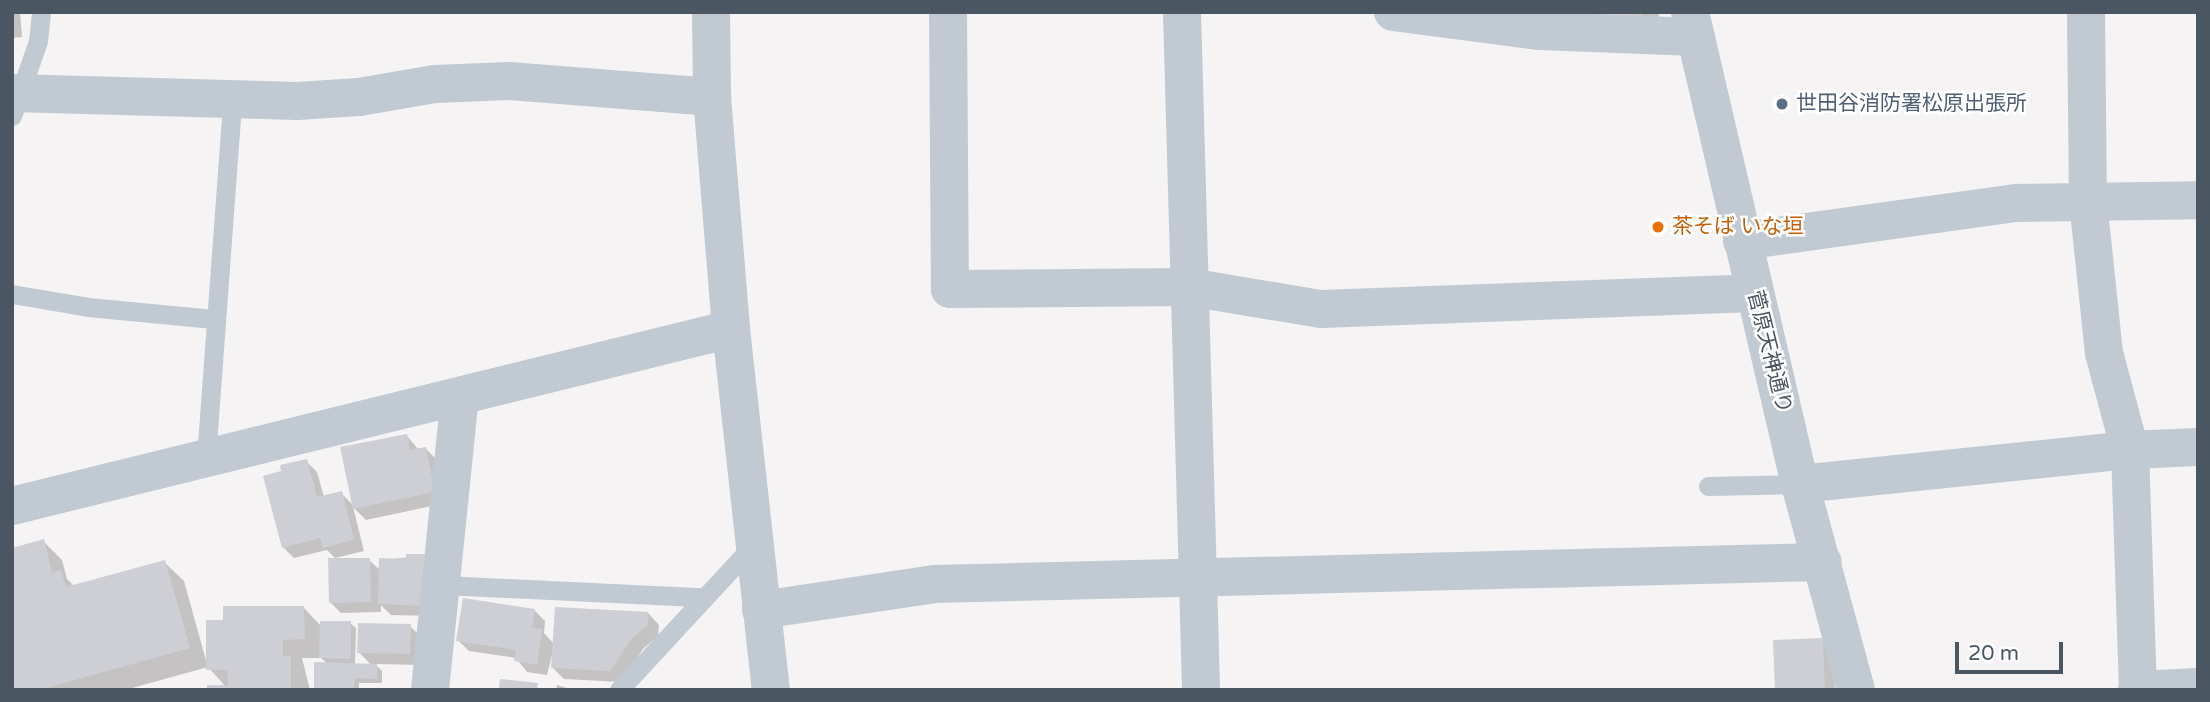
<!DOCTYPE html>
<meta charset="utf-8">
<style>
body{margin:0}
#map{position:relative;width:2210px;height:702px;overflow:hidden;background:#f5f3f3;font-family:"Varela Round","Noto Sans JP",sans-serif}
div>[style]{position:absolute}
.shadow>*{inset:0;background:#0003}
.building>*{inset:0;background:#cdcfd5}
.lane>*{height:19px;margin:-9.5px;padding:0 9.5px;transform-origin:9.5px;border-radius:9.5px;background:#c1cad2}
.street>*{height:38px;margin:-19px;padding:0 19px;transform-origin:19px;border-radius:19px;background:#c1cad2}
.dots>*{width:19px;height:19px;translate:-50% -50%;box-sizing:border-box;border:4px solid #fff;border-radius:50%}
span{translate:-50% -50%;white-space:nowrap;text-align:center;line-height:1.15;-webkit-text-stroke:5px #fff;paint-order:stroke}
.service-label{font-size:21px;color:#4e5e75}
.left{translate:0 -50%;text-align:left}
.food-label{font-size:21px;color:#c56008}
.street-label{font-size:21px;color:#4a5661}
.frame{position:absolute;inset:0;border:14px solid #4a5661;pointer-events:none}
.scale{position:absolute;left:1955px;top:642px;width:108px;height:32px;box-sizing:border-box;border:4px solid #4a5661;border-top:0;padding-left:9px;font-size:21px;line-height:24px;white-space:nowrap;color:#4a5661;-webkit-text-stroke:5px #fff;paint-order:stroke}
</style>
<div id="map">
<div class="shadow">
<i style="clip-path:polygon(12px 12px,20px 12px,22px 37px,12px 38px)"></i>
<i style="clip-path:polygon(1444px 12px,1659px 12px,1656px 40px)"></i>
<i style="clip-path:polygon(407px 436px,419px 450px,426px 449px,437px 460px,446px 503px,366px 520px,353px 507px,364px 551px,335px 558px,327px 550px,294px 558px,283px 547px,283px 472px,306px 461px,317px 472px,324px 497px,341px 493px,354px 506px)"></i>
<i style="clip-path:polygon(43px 541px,62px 560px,67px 579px,75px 587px,164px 562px,184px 581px,207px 664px,224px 622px,304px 608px,321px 626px,350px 623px,356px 628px,355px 665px,371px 665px,358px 651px,410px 626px,421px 637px,421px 665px,375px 664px,382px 671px,382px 683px,359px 683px,359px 690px,317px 690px,328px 664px,321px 658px,302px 658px,310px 690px,209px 690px,226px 687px,208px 667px,125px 690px,12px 690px)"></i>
<i style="clip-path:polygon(424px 556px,434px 616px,391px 615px,381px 605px,381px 612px,341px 613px,330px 602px,369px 560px,381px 571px,381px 560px)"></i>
<i style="clip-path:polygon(534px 610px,545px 621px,544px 633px,554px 644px,648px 613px,659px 625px,658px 636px,643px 649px,621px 682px,564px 679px,553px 668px,554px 647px,547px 675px,527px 672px,516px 658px,469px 651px,458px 640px)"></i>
<i style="clip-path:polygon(1822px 640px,1834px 651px,1835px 690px,1777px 690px)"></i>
<i style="clip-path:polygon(557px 685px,573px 690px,556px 690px)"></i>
</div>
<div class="building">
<i style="clip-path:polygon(1518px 12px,1642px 12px,1641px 25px)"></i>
<i style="clip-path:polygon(407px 434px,410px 450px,426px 447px,435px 492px,353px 509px,340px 447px)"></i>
<i style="clip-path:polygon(307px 459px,317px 497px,342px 491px,354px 540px,323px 548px,320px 538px,282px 548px,263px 476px,281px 471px,280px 465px)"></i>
<i style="clip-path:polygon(44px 539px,52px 572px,61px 570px,66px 587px,165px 560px,190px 648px,39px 690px,12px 690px,12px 548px)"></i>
<i style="clip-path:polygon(406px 554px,425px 554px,424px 606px,378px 604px,379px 558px,406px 559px)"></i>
<i style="clip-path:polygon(328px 558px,370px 558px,371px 602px,329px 603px)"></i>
<i style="clip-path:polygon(463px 598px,535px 609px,532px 628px,542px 629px,537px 665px,514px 661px,516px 650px,456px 641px)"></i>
<i style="clip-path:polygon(223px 606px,304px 606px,305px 639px,283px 640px,283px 656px,291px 656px,291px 690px,207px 690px,207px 685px,228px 685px,227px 670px,206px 670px,206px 620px,223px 620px)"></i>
<i style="clip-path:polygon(555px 607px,648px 612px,648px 625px,632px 638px,610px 671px,551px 668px)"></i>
<i style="clip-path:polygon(320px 621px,351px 621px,351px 659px,319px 658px)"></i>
<i style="clip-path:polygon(358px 623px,411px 624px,410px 654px,357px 653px)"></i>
<i style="clip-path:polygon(1823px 638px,1825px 690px,1775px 690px,1773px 640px)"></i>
<i style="clip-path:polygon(314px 662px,377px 664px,377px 679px,355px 678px,354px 690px,314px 689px)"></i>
<i style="clip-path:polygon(500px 679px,538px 683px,537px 690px,499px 690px)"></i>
</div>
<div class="lane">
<i style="left:12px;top:116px;width:79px;rotate:-70.9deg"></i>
<i style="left:38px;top:41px;width:29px;rotate:-84deg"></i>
<i style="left:12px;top:294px;width:77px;rotate:9.7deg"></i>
<i style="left:88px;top:307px;width:126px;rotate:5.5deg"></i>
<i style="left:206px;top:458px;width:358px;rotate:-85.8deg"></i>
<i style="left:1708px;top:486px;width:92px;rotate:-1.2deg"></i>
<i style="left:443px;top:585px;width:259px;rotate:2.7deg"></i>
<i style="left:619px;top:690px;width:200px;rotate:-47.2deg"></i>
</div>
<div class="street">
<i style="left:711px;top:12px;width:85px;rotate:89.3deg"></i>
<i style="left:712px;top:97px;width:233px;rotate:85.3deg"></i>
<i style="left:731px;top:329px;width:363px;rotate:83.7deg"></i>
<i style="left:948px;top:12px;width:277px;rotate:89.6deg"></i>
<i style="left:950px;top:289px;width:239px;rotate:-0.5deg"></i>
<i style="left:1189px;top:287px;width:134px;rotate:9.5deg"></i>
<i style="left:1321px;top:309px;width:433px;rotate:-2.1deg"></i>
<i style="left:1182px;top:12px;width:678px;rotate:88.39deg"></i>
<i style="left:1393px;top:12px;width:148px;rotate:7.4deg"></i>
<i style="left:1540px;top:31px;width:156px;rotate:2.2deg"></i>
<i style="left:1690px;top:12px;width:485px;rotate:76.9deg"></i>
<i style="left:1800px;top:484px;width:213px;rotate:74.8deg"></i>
<i style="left:2086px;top:12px;width:189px;rotate:89.4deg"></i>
<i style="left:2088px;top:201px;width:153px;rotate:84deg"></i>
<i style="left:2104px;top:353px;width:100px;rotate:75deg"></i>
<i style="left:2130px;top:450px;width:240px;rotate:88.1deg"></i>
<i style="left:12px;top:93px;width:285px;rotate:1.6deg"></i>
<i style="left:297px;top:101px;width:62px;rotate:-3.7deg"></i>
<i style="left:359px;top:97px;width:77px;rotate:-9.7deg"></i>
<i style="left:435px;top:84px;width:74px;rotate:-2.3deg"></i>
<i style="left:509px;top:81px;width:204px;rotate:4.5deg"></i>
<i style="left:1742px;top:241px;width:278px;rotate:-7.9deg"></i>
<i style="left:2017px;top:203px;width:181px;rotate:-0.9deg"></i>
<i style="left:1800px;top:484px;width:332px;rotate:-5.9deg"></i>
<i style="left:2130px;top:450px;width:68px;rotate:-2.5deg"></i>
<i style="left:12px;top:506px;width:740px;rotate:-13.83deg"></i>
<i style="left:761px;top:610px;width:175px;rotate:-8.5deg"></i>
<i style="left:934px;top:584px;width:889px;rotate:-1.42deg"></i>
<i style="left:430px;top:690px;width:295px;rotate:-84.2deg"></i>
<i style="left:2137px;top:690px;width:61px;rotate:-2.8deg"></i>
</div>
<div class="dots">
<i style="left:1782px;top:104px;background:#5c6f8a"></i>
<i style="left:1658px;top:227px;background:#e8710a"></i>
</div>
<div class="service-label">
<span class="left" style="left:1796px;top:104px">世田谷消防署松原出張所</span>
</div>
<div class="food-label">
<span class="left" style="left:1672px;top:227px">茶そば いな垣</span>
</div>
<div class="street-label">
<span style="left:1769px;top:352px;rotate:76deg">菅原天神通り</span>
</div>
<div class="frame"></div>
<div class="scale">20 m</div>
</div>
